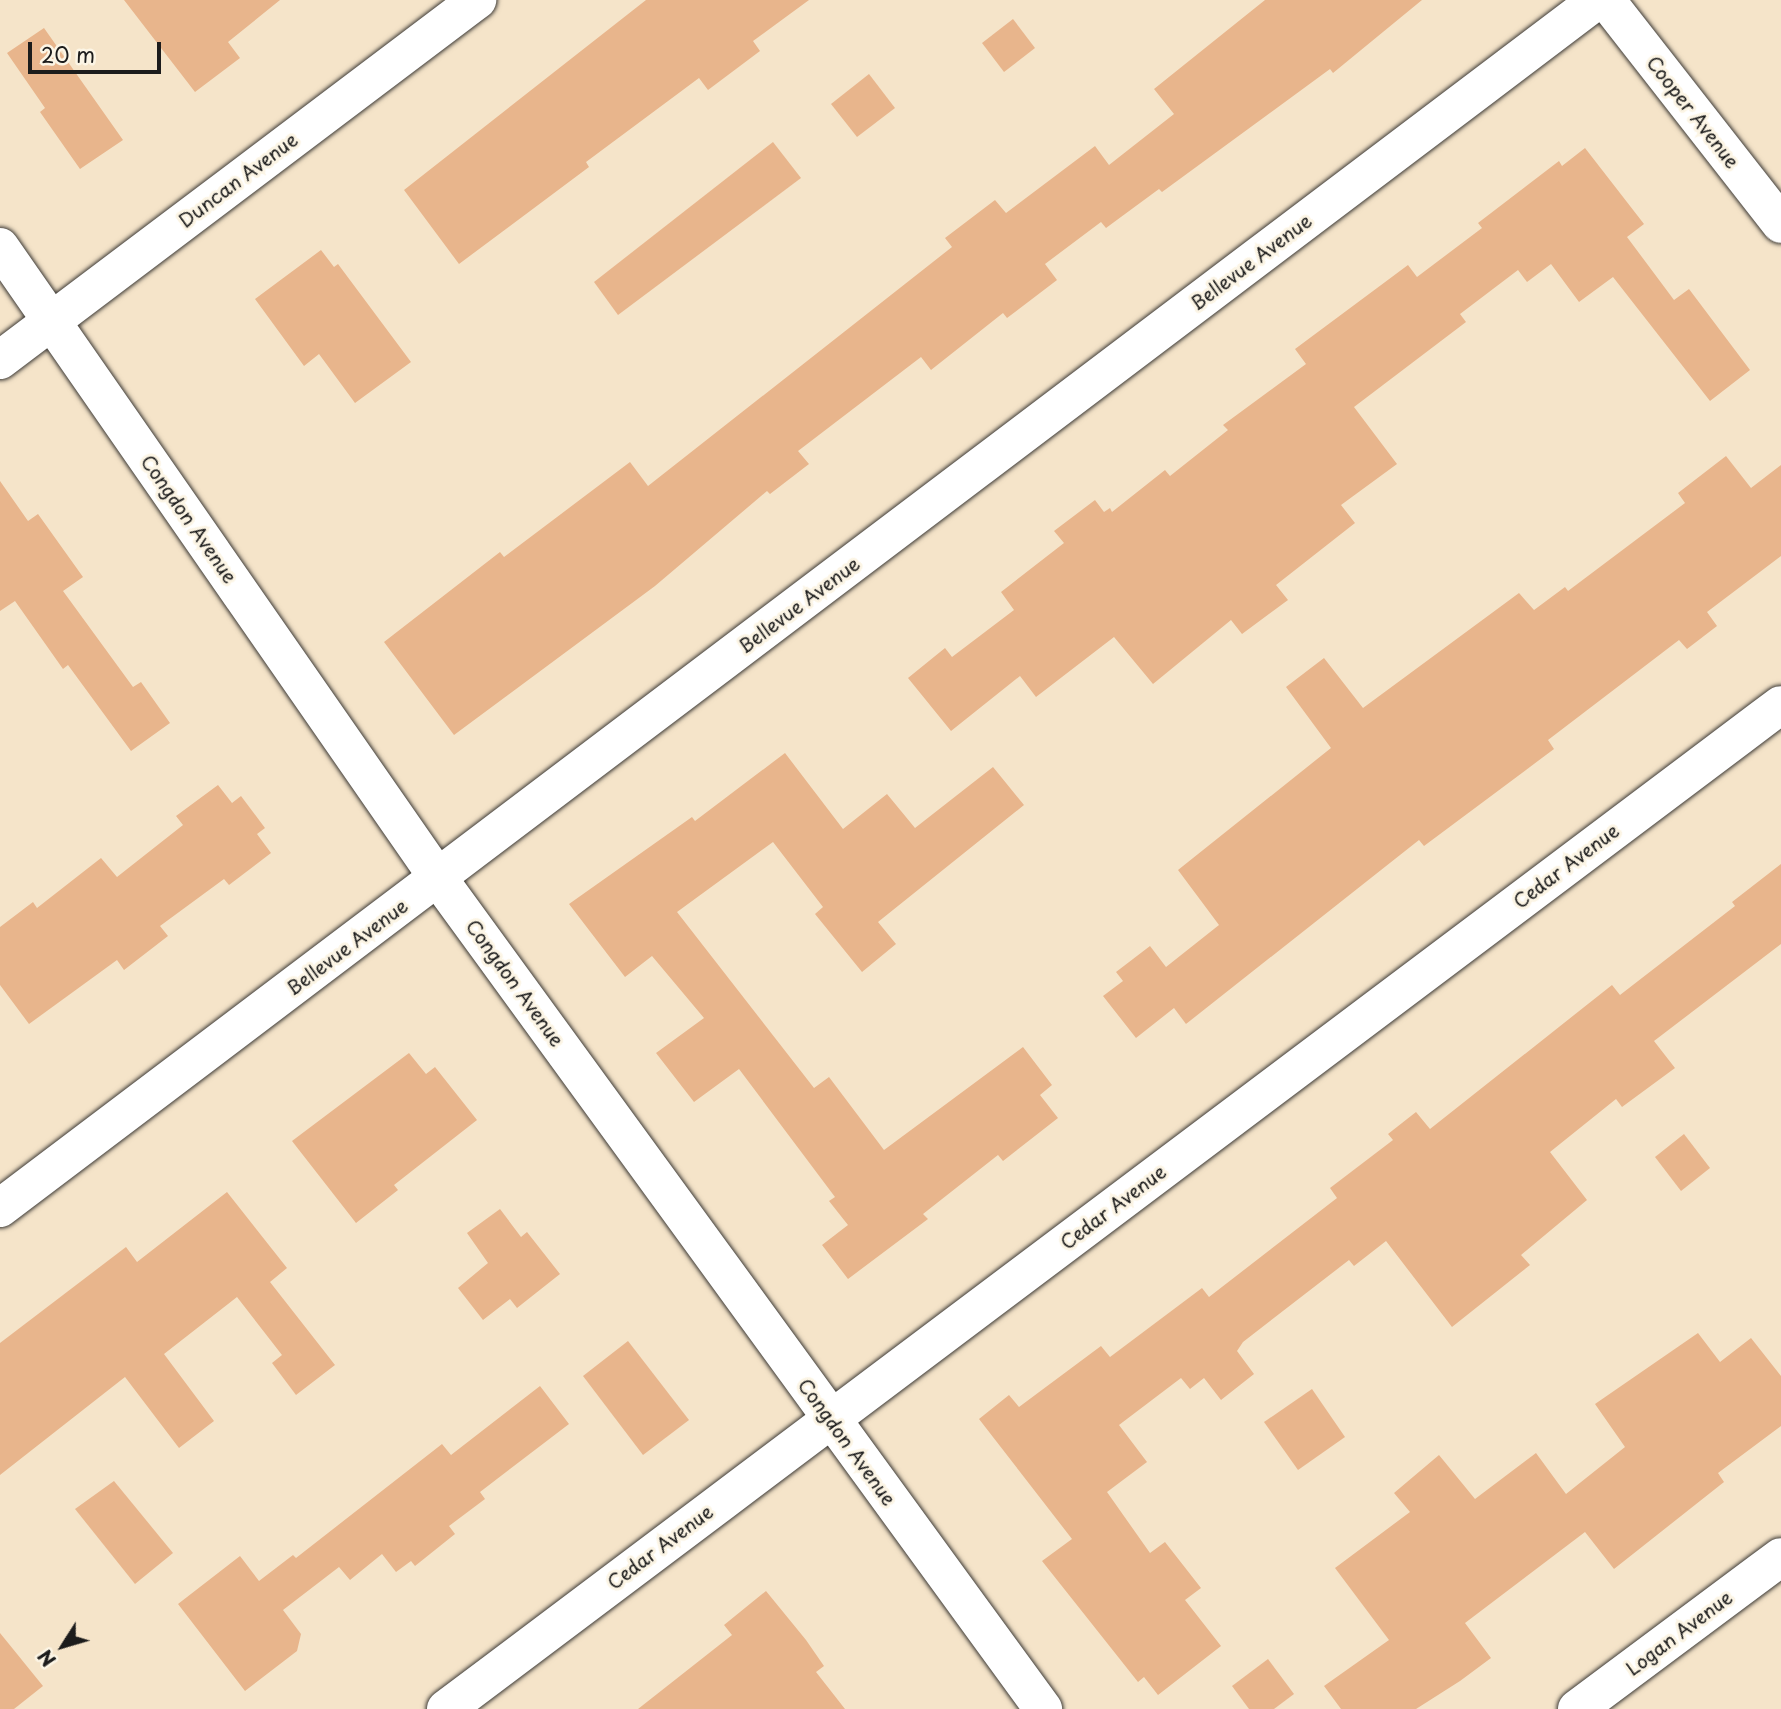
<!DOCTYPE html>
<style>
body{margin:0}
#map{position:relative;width:1781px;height:1709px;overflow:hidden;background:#f5e4c9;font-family:"Playpen Sans",sans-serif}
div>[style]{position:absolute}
.building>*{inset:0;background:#e8b58c}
.roads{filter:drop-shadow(0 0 2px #3d3a36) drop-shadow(0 0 2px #3d3a36)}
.minor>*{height:38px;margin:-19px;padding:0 19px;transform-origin:19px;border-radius:19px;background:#fff}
.tertiary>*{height:38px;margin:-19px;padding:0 19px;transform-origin:19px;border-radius:19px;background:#fff}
span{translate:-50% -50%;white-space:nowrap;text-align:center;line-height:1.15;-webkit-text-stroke:6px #fcf5e5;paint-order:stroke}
.street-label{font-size:19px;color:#1c1c1c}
.north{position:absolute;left:28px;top:1611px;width:70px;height:70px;-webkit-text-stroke:5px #fcf5e5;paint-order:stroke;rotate:233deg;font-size:19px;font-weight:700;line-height:28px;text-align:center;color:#1c1c1c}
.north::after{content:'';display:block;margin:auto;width:24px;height:32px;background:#1c1c1c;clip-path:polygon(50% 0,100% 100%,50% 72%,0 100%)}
.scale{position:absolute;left:28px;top:42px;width:133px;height:32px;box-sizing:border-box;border:4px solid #1c1c1c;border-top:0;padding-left:9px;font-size:21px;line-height:24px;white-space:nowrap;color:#1c1c1c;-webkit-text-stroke:5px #fcf5e5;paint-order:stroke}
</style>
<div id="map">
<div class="building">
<i style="clip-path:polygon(124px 0,280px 0,228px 42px,240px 58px,195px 92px)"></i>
<i style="clip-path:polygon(646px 0,809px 0,753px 41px,760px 51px,708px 90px,699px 78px,586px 162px,589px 167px,459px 264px,404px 190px)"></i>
<i style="clip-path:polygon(1265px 0,1422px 0,1333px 73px,1330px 69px,1162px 192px,1159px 189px,1106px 228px,1101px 222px,1045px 264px,1057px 280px,1007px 318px,1003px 313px,931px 370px,921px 357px,798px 451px,809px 464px,770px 494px,767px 491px,655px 586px,454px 735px,384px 642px,500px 552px,504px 557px,630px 462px,648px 486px,952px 247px,945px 238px,995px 200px,1006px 213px,1095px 146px,1109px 165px,1174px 114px,1154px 89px)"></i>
<i style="clip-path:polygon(1013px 19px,1035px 48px,1004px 72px,982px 43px)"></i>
<i style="clip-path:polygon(44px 28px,123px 140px,80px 169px,40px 112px,45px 108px,7px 53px)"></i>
<i style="clip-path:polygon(869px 74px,895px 108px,857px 137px,831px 104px)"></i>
<i style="clip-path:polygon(773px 142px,801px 178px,618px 315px,594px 282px)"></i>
<i style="clip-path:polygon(1585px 148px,1644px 224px,1627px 237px,1674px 300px,1689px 289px,1750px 370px,1710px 401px,1613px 277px,1579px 302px,1551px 264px,1527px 282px,1518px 270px,1460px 314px,1466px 322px,1354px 407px,1397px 464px,1341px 505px,1355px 523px,1276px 585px,1288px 600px,1242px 634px,1231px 620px,1153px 684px,1114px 637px,1036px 697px,1020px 676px,951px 731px,908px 678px,945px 648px,952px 657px,1014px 610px,1001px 592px,1064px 543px,1054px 531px,1095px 500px,1104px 512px,1110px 508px,1112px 512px,1165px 470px,1170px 476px,1228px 430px,1223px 425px,1306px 364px,1295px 349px,1408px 265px,1417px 277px,1482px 228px,1478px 223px,1559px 161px,1562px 166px)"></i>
<i style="clip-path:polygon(321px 250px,334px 267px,338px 264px,411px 362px,355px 403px,319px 354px,304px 366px,255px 299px)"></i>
<i style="clip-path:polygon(1726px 456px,1751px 488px,1781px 465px,1781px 556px,1707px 612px,1717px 626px,1687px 649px,1679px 640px,1548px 740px,1554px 749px,1424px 846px,1419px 840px,1186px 1024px,1174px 1008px,1136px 1038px,1103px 996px,1123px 981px,1116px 972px,1150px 946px,1166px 967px,1219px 925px,1178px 870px,1331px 748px,1286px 687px,1324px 658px,1363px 708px,1519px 593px,1534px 610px,1565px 587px,1568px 591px,1685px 503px,1678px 493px)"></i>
<i style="clip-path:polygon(0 481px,28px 521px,38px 514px,83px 577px,63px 591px,133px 687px,141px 682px,170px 723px,131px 751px,68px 665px,63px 669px,15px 601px,0 611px)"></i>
<i style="clip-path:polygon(785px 753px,843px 829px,887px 794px,915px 828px,993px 767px,1024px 805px,878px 922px,896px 944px,862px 972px,815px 914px,823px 907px,773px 842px,677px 912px,814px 1088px,829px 1077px,884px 1150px,1023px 1047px,1052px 1085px,1040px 1095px,1058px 1118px,1003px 1161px,998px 1155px,923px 1214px,928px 1219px,848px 1279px,822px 1245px,848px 1225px,829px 1201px,835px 1197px,739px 1069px,694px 1102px,656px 1053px,704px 1018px,652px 956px,625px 977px,569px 904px,692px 817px,695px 821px)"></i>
<i style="clip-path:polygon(218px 785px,232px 803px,241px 796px,265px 828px,257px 834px,271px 853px,229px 885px,224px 879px,160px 926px,168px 936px,124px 970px,117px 960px,29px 1024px,0 985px,0 927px,33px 902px,37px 908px,101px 858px,117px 877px,183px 825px,176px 816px)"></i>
<i style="clip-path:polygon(1781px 864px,1781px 944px,1654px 1041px,1675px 1068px,1622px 1107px,1616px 1099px,1550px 1152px,1587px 1200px,1521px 1255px,1530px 1265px,1452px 1327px,1386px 1241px,1354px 1266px,1349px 1260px,1243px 1342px,1237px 1351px,1254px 1374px,1221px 1400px,1204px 1378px,1190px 1389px,1181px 1378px,1119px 1425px,1147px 1462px,1107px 1492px,1150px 1553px,1165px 1542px,1201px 1588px,1185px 1600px,1221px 1646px,1158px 1695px,1144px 1677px,1138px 1682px,1042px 1561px,1072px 1539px,979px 1419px,1009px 1395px,1019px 1407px,1101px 1346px,1110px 1357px,1202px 1288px,1209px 1297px,1337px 1198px,1330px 1188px,1393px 1140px,1388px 1134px,1416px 1112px,1430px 1129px,1612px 985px,1620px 995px,1735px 906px,1732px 902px)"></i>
<i style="clip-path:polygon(409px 1053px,426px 1074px,435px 1067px,477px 1120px,394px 1185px,398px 1190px,356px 1223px,292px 1141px)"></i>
<i style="clip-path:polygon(1684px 1134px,1710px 1168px,1681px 1191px,1655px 1157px)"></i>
<i style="clip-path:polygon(227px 1192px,287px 1268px,270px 1282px,335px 1365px,296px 1395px,272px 1363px,282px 1355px,237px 1297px,164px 1354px,214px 1421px,179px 1448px,125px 1377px,0 1475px,0 1343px,126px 1247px,137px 1262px)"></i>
<i style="clip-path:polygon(500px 1209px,521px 1237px,527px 1232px,560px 1274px,517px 1308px,510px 1299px,483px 1320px,458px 1288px,488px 1263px,467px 1233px)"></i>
<i style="clip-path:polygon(1698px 1333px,1720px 1362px,1751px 1338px,1781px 1376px,1781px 1426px,1718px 1473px,1724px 1482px,1614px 1569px,1585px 1532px,1465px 1623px,1491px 1658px,1460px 1681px,1416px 1709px,1341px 1709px,1324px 1686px,1389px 1640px,1335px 1568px,1410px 1512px,1394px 1493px,1439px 1455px,1475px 1499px,1536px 1453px,1566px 1494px,1625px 1447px,1595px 1404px)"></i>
<i style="clip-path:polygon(628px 1341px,689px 1420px,643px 1455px,583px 1376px)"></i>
<i style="clip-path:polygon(540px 1386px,569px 1424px,480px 1492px,485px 1499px,449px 1526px,455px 1534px,415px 1566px,411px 1561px,396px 1572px,382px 1554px,350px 1580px,339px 1567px,283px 1610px,301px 1634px,297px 1651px,245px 1691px,178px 1604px,240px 1556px,259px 1581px,293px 1555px,296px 1558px,442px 1444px,451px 1455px)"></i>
<i style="clip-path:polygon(1312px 1389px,1345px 1437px,1298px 1470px,1264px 1422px)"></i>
<i style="clip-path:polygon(114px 1481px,173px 1553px,135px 1584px,75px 1509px)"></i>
<i style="clip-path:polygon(766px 1591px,806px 1640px,824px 1666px,816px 1672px,845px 1709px,638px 1709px,732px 1635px,724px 1625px)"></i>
<i style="clip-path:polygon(0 1633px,43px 1686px,14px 1709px,0 1709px)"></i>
<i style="clip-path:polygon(1268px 1659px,1294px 1694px,1274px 1709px,1249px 1709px,1232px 1686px)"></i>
</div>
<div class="roads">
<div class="minor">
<i style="left:1606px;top:0;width:284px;rotate:52deg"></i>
<i style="left:0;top:1208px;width:2002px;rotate:-37.1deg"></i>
<i style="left:446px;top:1709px;width:1670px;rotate:-36.95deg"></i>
<i style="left:1577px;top:1709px;width:254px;rotate:-36.7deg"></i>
</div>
<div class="tertiary">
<i style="left:0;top:247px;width:768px;rotate:55.23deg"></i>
<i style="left:438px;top:878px;width:1028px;rotate:53.94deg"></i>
<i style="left:0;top:360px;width:598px;rotate:-37.04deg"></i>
</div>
</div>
<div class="street-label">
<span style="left:1693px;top:112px;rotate:52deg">Cooper Avenue</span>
<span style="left:238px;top:180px;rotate:-37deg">Duncan Avenue</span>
<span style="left:1251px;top:262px;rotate:-37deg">Bellevue Avenue</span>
<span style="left:189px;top:519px;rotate:55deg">Congdon Avenue</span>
<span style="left:799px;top:605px;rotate:-37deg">Bellevue Avenue</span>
<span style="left:1566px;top:866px;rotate:-37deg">Cedar Avenue</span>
<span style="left:347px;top:947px;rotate:-37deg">Bellevue Avenue</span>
<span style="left:515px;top:983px;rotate:54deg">Congdon Avenue</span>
<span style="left:1113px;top:1207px;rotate:-37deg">Cedar Avenue</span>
<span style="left:847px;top:1442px;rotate:54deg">Congdon Avenue</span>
<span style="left:660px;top:1547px;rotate:-37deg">Cedar Avenue</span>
<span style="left:1679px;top:1633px;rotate:-37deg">Logan Avenue</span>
</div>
<div class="north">N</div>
<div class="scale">20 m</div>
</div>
